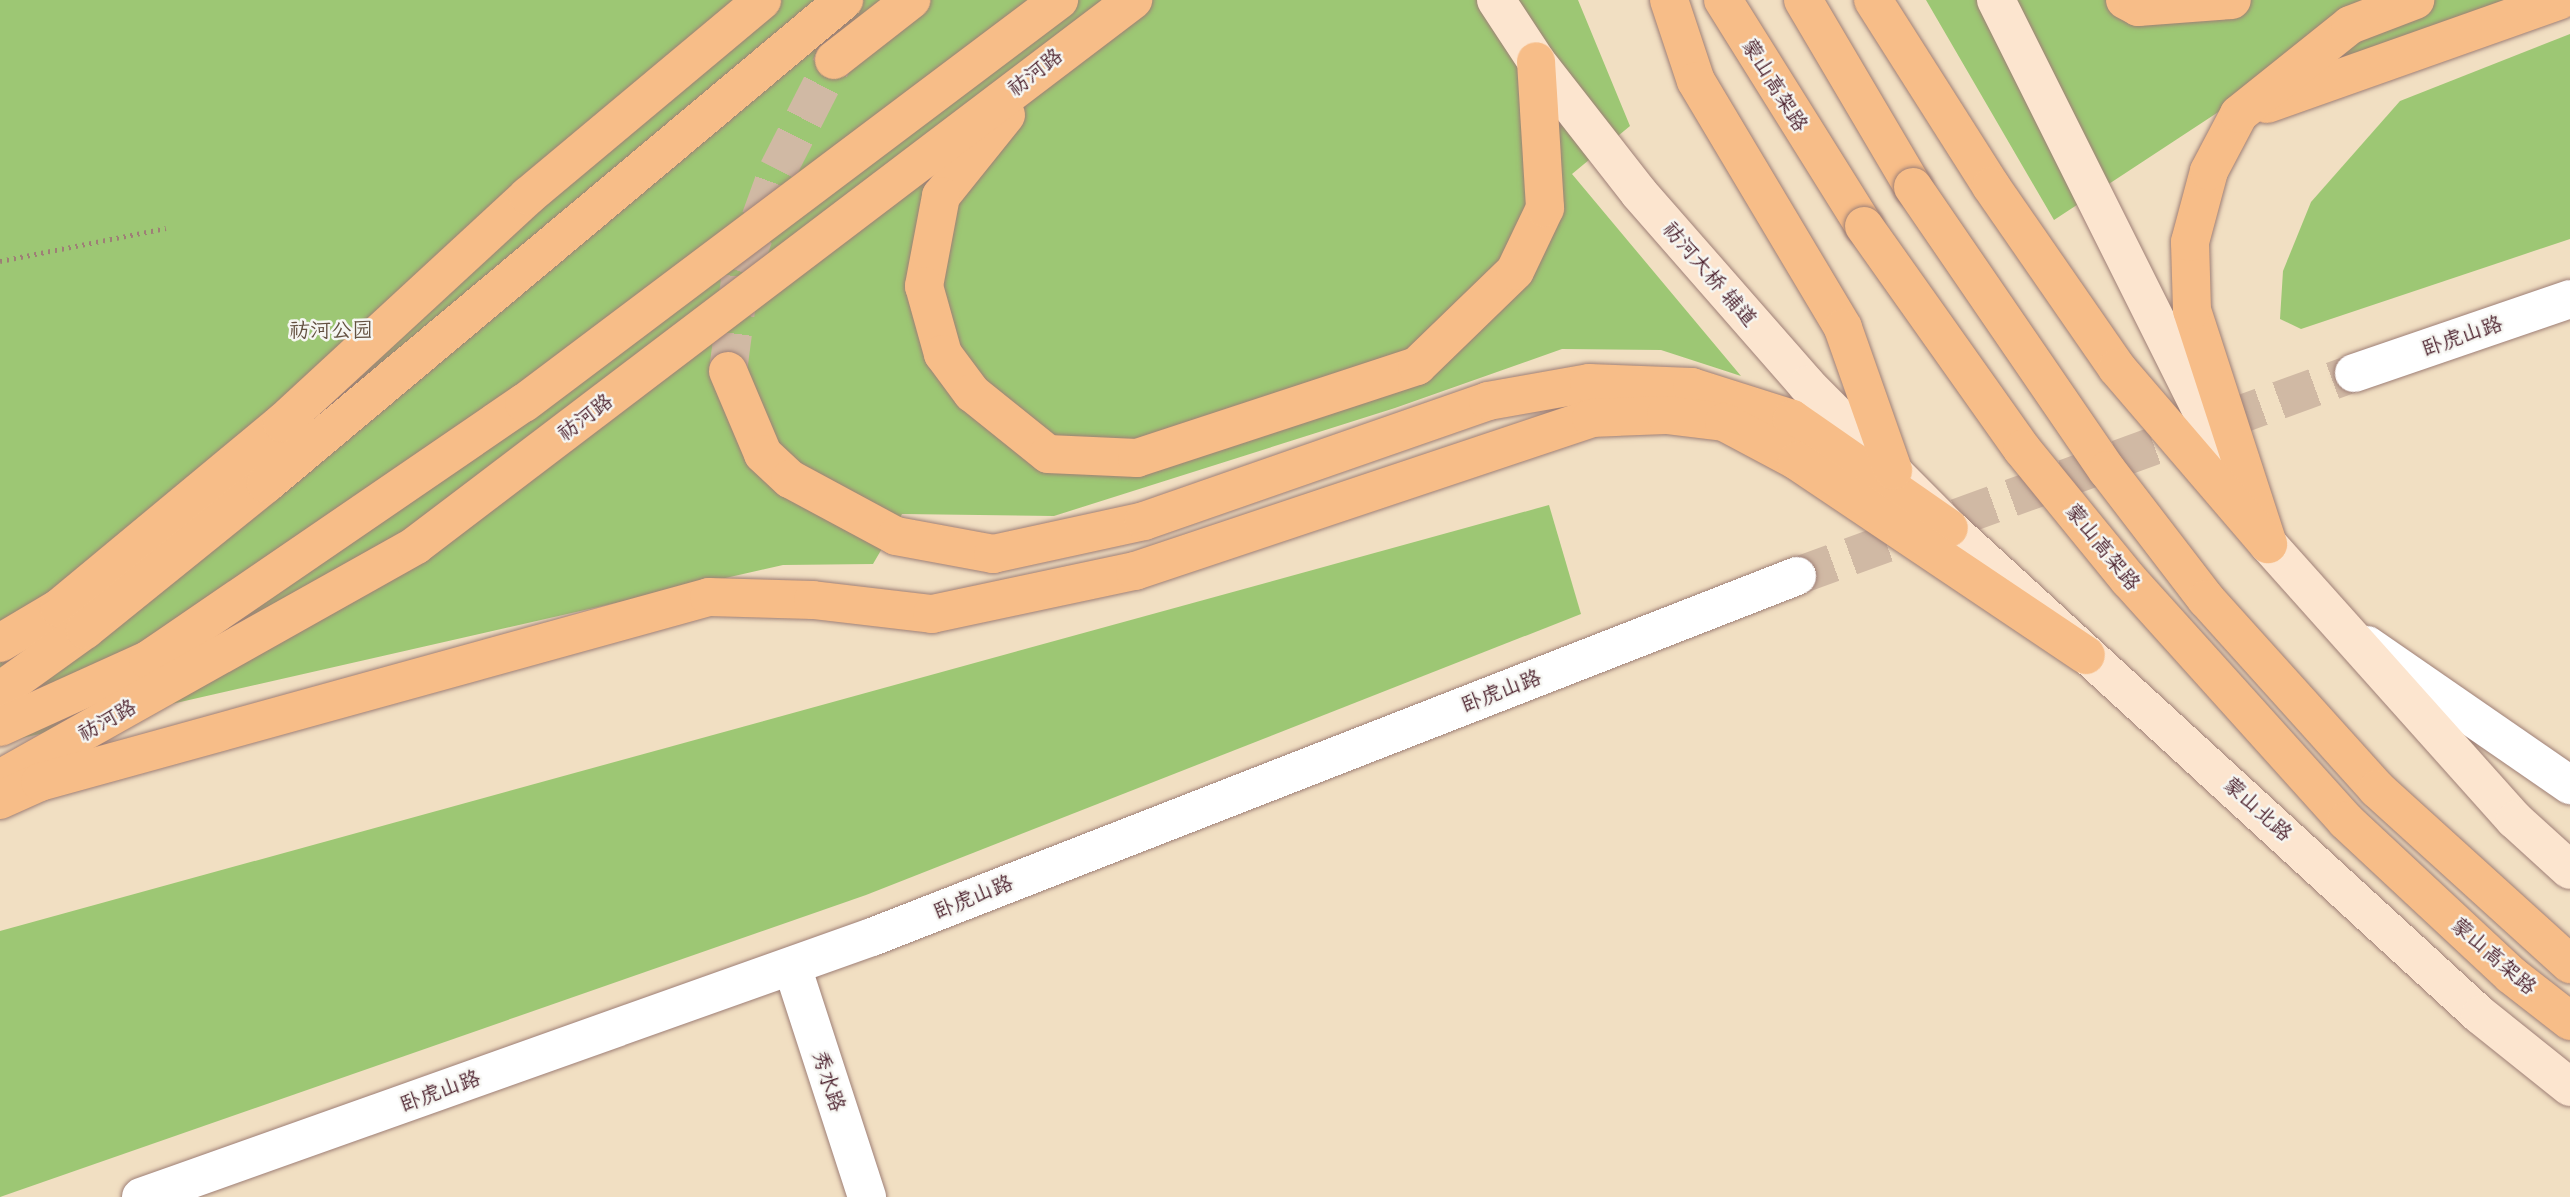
<!DOCTYPE html>
<meta charset="utf-8">
<style>
body{margin:0}
#map{position:relative;width:2570px;height:1197px;overflow:hidden;background:#f1dfc2;font-family:"Patrick Hand","LXGW WenKai TC",sans-serif}
div>[style]{position:absolute}
.green>*{inset:0;background:#9dc774}
.tertiary-tunnel>*{height:38px;margin-top:-19px;transform-origin:0;background:repeating-linear-gradient(90deg,#d0b9a4 0 38px,transparent 0 57px)}
.primary-tunnel>*{height:38px;margin-top:-19px;transform-origin:0;background:repeating-linear-gradient(90deg,#d0b9a4 0 38px,transparent 0 57px)}
.path>*{height:4.5px;margin-top:-2.25px;transform-origin:0;background:repeating-linear-gradient(90deg,#9e7f76 0 2px,transparent 0 7px)}
.roads{filter:drop-shadow(0 0 2px #9e7f76) drop-shadow(0 0 2px #9e7f76)}
.tertiary>*{height:38px;margin:-19px;padding:0 19px;transform-origin:19px;border-radius:19px;background:#fff}
.secondary>*{height:38px;margin:-19px;padding:0 19px;transform-origin:19px;border-radius:19px;background:#fce5cf}
.primary>*{height:38px;margin:-19px;padding:0 19px;transform-origin:19px;border-radius:19px;background:#f7bd88}
.trunk>*{height:38px;margin:-19px;padding:0 19px;transform-origin:19px;border-radius:19px;background:#f7bd88}
.bridges{filter:drop-shadow(0 0 2px #9e7f76) drop-shadow(0 0 2px #9e7f76)}
.trunk-bridge>*{height:38px;margin:-19px;padding:0 19px;transform-origin:19px;border-radius:19px;background:#f7bd88}
span{translate:-50% -50%;white-space:nowrap;text-align:center;line-height:1.15;-webkit-text-stroke:5px #f6f6f2;paint-order:stroke}
.street-label{font-size:21px;color:#4a1f2b}
.park-label{font-size:21px;color:#635141}
</style>
<div id="map">
<div class="green">
<i style="clip-path:polygon(0 0,1578px 0,1630px 126px,1572px 174px,1741px 376px,1661px 350px,1562px 349px,1395px 408px,1054px 516px,902px 514px,873px 564px,783px 565px,0 743px)"></i>
<i style="clip-path:polygon(1926px 0,2519px 0,2229px 105px,2054px 220px)"></i>
<i style="clip-path:polygon(2570px 34px,2570px 239px,2301px 329px,2280px 319px,2283px 271px,2311px 202px,2400px 101px)"></i>
<i style="clip-path:polygon(1549px 505px,1581px 614px,866px 895px,0 1197px,0 931px)"></i>
</div>
<div class="tertiary-tunnel">
<i style="left:1797px;top:576px;width:593px;rotate:-20.02deg"></i>
</div>
<div class="primary-tunnel">
<i style="left:728px;top:371px;width:100px;rotate:-82.5deg"></i>
<i style="left:741px;top:272px;width:109px;rotate:-70.1deg"></i>
<i style="left:778px;top:170px;width:123px;rotate:-63deg"></i>
</div>
<div class="path">
<i style="left:0;top:261px;width:169px;rotate:-11.2deg"></i>
</div>
<div class="roads">
<div class="tertiary">
<i style="left:2354px;top:373px;width:228px;rotate:-18.9deg"></i>
<i style="left:2367px;top:645px;width:247px;rotate:34.6deg"></i>
<i style="left:792px;top:966px;width:243px;rotate:72deg"></i>
<i style="left:141px;top:1197px;width:776px;rotate:-19.58deg"></i>
<i style="left:872px;top:937px;width:993px;rotate:-21.32deg"></i>
</div>
<div class="secondary">
<i style="left:1496px;top:0;width:73px;rotate:56.7deg"></i>
<i style="left:1536px;top:61px;width:167px;rotate:52deg"></i>
<i style="left:1639px;top:193px;width:255px;rotate:48.8deg"></i>
<i style="left:1807px;top:385px;width:202px;rotate:45.2deg"></i>
<i style="left:1949px;top:528px;width:721px;rotate:42.53deg"></i>
<i style="left:2480px;top:1015px;width:115px;rotate:38.7deg"></i>
<i style="left:1996px;top:0;width:608px;rotate:63.43deg"></i>
<i style="left:2268px;top:544px;width:370px;rotate:48.2deg"></i>
<i style="left:2515px;top:820px;width:74px;rotate:42.3deg"></i>
</div>
<div class="primary">
<i style="left:2125px;top:0;width:15px;rotate:28deg"></i>
<i style="left:2138px;top:7px;width:94px;rotate:-4.3deg"></i>
<i style="left:834px;top:60px;width:98px;rotate:-37.9deg"></i>
<i style="left:2267px;top:104px;width:311px;rotate:-19.5deg"></i>
<i style="left:1006px;top:115px;width:104px;rotate:128.7deg"></i>
<i style="left:941px;top:196px;width:92px;rotate:100.7deg"></i>
<i style="left:924px;top:286px;width:71px;rotate:74.4deg"></i>
<i style="left:943px;top:354px;width:49px;rotate:53.4deg"></i>
<i style="left:972px;top:393px;width:97px;rotate:38.8deg"></i>
<i style="left:1048px;top:454px;width:89px;rotate:2.6deg"></i>
<i style="left:1137px;top:458px;width:295px;rotate:-18.2deg"></i>
<i style="left:1417px;top:366px;width:136px;rotate:-44.1deg"></i>
<i style="left:1515px;top:271px;width:70px;rotate:-64.5deg"></i>
<i style="left:1545px;top:208px;width:147px;rotate:-93.5deg"></i>
<i style="left:728px;top:371px;width:90px;rotate:67.1deg"></i>
<i style="left:763px;top:454px;width:37px;rotate:43deg"></i>
<i style="left:790px;top:479px;width:120px;rotate:28.3deg"></i>
<i style="left:896px;top:536px;width:99px;rotate:10.5deg"></i>
<i style="left:993px;top:554px;width:155px;rotate:-12.3deg"></i>
<i style="left:1144px;top:521px;width:364px;rotate:-19.2deg"></i>
<i style="left:1488px;top:401px;width:103px;rotate:-10.1deg"></i>
<i style="left:1589px;top:383px;width:103px;rotate:2.2deg"></i>
<i style="left:1692px;top:387px;width:105px;rotate:17.7deg"></i>
<i style="left:1792px;top:419px;width:191px;rotate:34.8deg"></i>
<i style="left:2268px;top:544px;width:246px;rotate:-108deg"></i>
<i style="left:2192px;top:310px;width:68px;rotate:-91.7deg"></i>
<i style="left:2190px;top:242px;width:73px;rotate:-75deg"></i>
<i style="left:2209px;top:171px;width:64px;rotate:-62.2deg"></i>
<i style="left:2239px;top:114px;width:142px;rotate:-38.7deg"></i>
<i style="left:2350px;top:25px;width:70px;rotate:-21deg"></i>
<i style="left:0;top:643px;width:69px;rotate:-30.7deg"></i>
<i style="left:59px;top:608px;width:290px;rotate:-39.7deg"></i>
<i style="left:282px;top:423px;width:335px;rotate:-42.7deg"></i>
<i style="left:528px;top:196px;width:305px;rotate:-39.9deg"></i>
<i style="left:0;top:691px;width:105px;rotate:-35.7deg"></i>
<i style="left:85px;top:630px;width:233px;rotate:-38.9deg"></i>
<i style="left:266px;top:484px;width:754px;rotate:-39.94deg"></i>
<i style="left:0;top:727px;width:162px;rotate:-24.4deg"></i>
<i style="left:148px;top:660px;width:455px;rotate:-34.4deg"></i>
<i style="left:524px;top:403px;width:670px;rotate:-36.99deg"></i>
<i style="left:5px;top:776px;width:471px;rotate:-29.3deg"></i>
<i style="left:416px;top:545px;width:901px;rotate:-37.24deg"></i>
<i style="left:0;top:800px;width:44px;rotate:-24.2deg"></i>
<i style="left:40px;top:782px;width:694px;rotate:-15.46deg"></i>
<i style="left:709px;top:597px;width:104px;rotate:1.7deg"></i>
<i style="left:813px;top:600px;width:120px;rotate:6.7deg"></i>
<i style="left:932px;top:614px;width:208px;rotate:-12deg"></i>
<i style="left:1135px;top:571px;width:481px;rotate:-18.5deg"></i>
<i style="left:1591px;top:418px;width:75px;rotate:-2.3deg"></i>
<i style="left:1666px;top:415px;width:58px;rotate:6.9deg"></i>
<i style="left:1724px;top:422px;width:83px;rotate:28.1deg"></i>
<i style="left:1797px;top:461px;width:348px;rotate:33.9deg"></i>
</div>
<div class="trunk">
<i style="left:1669px;top:0;width:85px;rotate:71.6deg"></i>
<i style="left:1696px;top:81px;width:287px;rotate:59.2deg"></i>
<i style="left:1843px;top:328px;width:151px;rotate:70.6deg"></i>
<i style="left:1723px;top:0;width:266px;rotate:58deg"></i>
<i style="left:1803px;top:0;width:217px;rotate:59.5deg"></i>
<i style="left:1873px;top:0;width:220px;rotate:57.6deg"></i>
<i style="left:1991px;top:186px;width:221px;rotate:55.3deg"></i>
<i style="left:2117px;top:368px;width:232px;rotate:49.4deg"></i>
</div>
</div>
<div class="bridges">
<div class="trunk-bridge">
<i style="left:1913px;top:187px;width:343px;rotate:55.6deg"></i>
<i style="left:2107px;top:470px;width:163px;rotate:52.5deg"></i>
<i style="left:2206px;top:599px;width:256px;rotate:48deg"></i>
<i style="left:2377px;top:789px;width:261px;rotate:42.2deg"></i>
<i style="left:1864px;top:226px;width:273px;rotate:54.7deg"></i>
<i style="left:2022px;top:449px;width:169px;rotate:50.8deg"></i>
<i style="left:2129px;top:580px;width:324px;rotate:48deg"></i>
<i style="left:2346px;top:821px;width:226px;rotate:43deg"></i>
<i style="left:2511px;top:975px;width:75px;rotate:37.9deg"></i>
</div>
</div>
<div class="street-label">
<span style="left:1035px;top:72px;rotate:-38deg">祊河路</span>
<span style="left:1775px;top:85px;rotate:58deg">蒙山高架路</span>
<span style="left:1710px;top:274px;rotate:49deg">祊河大桥 辅道</span>
<span style="left:2462px;top:336px;rotate:-19deg">卧虎山路</span>
<span style="left:585px;top:417px;rotate:-37deg">祊河路</span>
<span style="left:2103px;top:547px;rotate:51deg">蒙山高架路</span>
<span style="left:1501px;top:691px;rotate:-21deg">卧虎山路</span>
<span style="left:107px;top:720px;rotate:-29deg">祊河路</span>
<span style="left:2258px;top:809px;rotate:42deg">蒙山北路</span>
<span style="left:973px;top:897px;rotate:-22deg">卧虎山路</span>
<span style="left:2494px;top:956px;rotate:41deg">蒙山高架路</span>
<span style="left:829px;top:1081px;rotate:72deg">秀水路</span>
<span style="left:440px;top:1091px;rotate:-20deg">卧虎山路</span>
</div>
<div class="park-label">
<span style="left:331px;top:330px">祊河公园</span>
</div>
</div>
